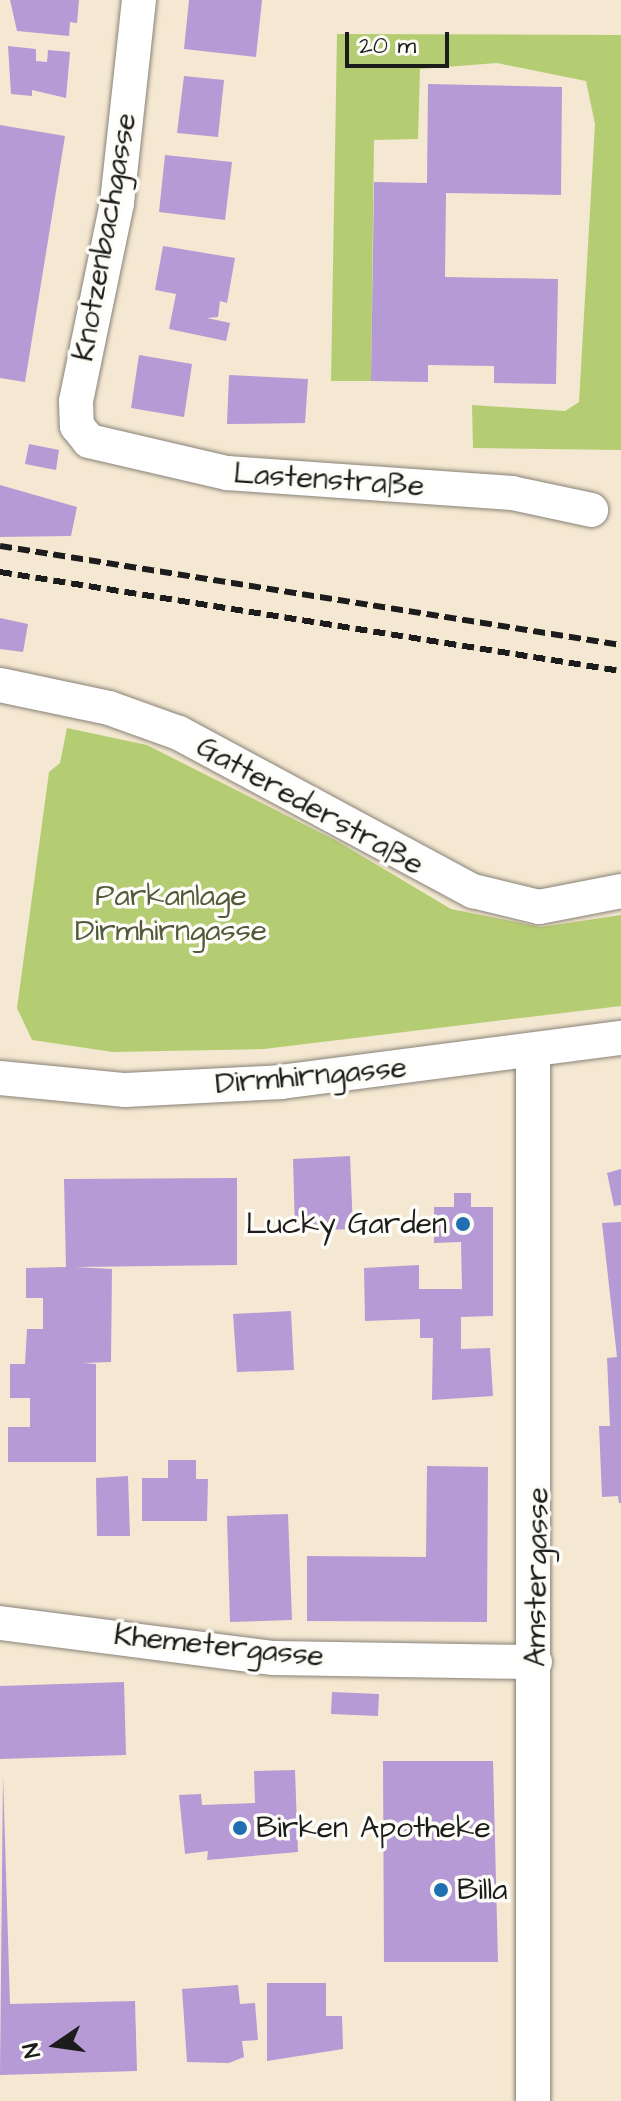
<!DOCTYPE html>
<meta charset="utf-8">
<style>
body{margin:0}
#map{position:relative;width:621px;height:2101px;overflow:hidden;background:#f5e8d2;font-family:"Architects Daughter",sans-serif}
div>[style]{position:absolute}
.green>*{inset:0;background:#b5cd72}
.building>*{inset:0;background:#b59ad5}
.roads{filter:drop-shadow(0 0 2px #888277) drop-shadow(0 0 2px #888277)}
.minor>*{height:34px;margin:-17px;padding:0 17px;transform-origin:17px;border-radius:17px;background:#fff}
.rail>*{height:6px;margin-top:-3px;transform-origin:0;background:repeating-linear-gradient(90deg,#1c1c1c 0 12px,transparent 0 18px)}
.dots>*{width:22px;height:22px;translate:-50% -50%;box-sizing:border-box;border:4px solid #fdfcf7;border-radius:50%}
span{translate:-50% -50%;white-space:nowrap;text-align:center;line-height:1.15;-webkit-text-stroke:7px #fdfcf7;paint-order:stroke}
.street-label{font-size:30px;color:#1c1c1c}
.park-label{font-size:30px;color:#525a3a}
.poi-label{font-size:30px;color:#1c1c1c}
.right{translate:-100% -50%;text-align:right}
.left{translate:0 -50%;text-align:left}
.north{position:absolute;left:16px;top:2005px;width:80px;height:80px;-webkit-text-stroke:6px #fdfcf7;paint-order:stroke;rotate:257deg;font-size:22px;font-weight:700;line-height:32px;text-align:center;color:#1c1c1c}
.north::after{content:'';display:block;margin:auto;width:28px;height:36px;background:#1c1c1c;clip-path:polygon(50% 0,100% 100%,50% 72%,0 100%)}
.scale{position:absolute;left:345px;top:32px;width:104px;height:36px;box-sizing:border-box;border:4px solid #1c1c1c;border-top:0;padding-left:10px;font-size:24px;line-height:28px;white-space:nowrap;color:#1c1c1c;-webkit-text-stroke:6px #fdfcf7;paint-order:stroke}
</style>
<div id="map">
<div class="green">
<i style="clip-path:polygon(337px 34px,621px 35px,621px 450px,473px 448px,472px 405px,565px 411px,579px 402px,595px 124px,586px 81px,497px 63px,420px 69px,418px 139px,374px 140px,371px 381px,331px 381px)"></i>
<i style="clip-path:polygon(67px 728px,147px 745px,337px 841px,451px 909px,541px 927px,621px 915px,621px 1006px,264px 1049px,113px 1052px,32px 1040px,17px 1008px,49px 772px,60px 763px)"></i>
</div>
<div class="building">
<i style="clip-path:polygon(10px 0,79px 0,77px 23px,70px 22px,69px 36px,17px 31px)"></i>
<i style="clip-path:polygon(189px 0,262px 0,256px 57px,184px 49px)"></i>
<i style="clip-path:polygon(8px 46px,36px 49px,36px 61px,47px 62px,48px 50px,70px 52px,66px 98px,32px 90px,32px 96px,11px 94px)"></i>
<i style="clip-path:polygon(184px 76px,224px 80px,218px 137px,177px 133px)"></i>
<i style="clip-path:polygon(428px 84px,562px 87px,561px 195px,446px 193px,445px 277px,558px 279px,556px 384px,494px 383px,494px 366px,428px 365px,428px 382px,371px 381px,374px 182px,427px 183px)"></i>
<i style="clip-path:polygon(0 125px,65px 136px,25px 382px,0 378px)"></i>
<i style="clip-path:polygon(165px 155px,232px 162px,225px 220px,159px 212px)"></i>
<i style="clip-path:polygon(163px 246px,235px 258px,227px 303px,220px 301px,218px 317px,207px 318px,230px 323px,226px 341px,169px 329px,176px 294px,155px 290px)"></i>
<i style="clip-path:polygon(139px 355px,192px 364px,184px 417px,131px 408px)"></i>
<i style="clip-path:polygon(229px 375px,308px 379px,305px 423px,227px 424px)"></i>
<i style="clip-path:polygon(29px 444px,59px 450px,56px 470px,25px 464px)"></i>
<i style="clip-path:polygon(0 485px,77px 507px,71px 536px,0 537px)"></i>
<i style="clip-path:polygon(0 618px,28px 624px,23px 652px,0 649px)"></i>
<i style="clip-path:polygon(350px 1156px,353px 1229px,295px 1231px,293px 1159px)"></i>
<i style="clip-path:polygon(621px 1169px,621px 1205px,614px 1206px,607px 1173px)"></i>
<i style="clip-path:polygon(237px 1178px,237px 1265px,75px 1267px,112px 1269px,111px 1362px,82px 1363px,96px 1364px,96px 1462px,8px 1462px,8px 1427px,30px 1427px,30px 1398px,10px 1398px,10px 1364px,25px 1364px,27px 1329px,43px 1329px,43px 1298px,26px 1298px,26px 1268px,66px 1267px,64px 1179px)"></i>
<i style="clip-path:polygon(454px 1193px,471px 1193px,471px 1207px,493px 1207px,493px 1316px,461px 1317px,461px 1349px,490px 1348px,493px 1396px,432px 1400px,433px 1338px,420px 1338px,420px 1319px,365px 1321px,364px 1268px,419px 1265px,419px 1289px,462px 1289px,461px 1242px,434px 1243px,434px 1207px,454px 1207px)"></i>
<i style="clip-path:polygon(621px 1222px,621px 1503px,619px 1503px,618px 1496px,602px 1497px,599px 1426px,610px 1426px,607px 1358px,617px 1357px,602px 1223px)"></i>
<i style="clip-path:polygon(291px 1311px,294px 1370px,237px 1372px,233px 1314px)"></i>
<i style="clip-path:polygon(168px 1460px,196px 1460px,196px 1479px,208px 1479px,207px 1521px,142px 1521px,142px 1478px,168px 1478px)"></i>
<i style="clip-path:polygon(427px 1466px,488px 1467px,487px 1622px,307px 1621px,307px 1556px,426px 1557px)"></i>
<i style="clip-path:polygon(128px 1476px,130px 1536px,97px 1536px,96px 1478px)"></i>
<i style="clip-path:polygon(288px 1514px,292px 1620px,230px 1622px,227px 1516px)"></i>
<i style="clip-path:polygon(124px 1682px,126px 1755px,0 1759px,0 1686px)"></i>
<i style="clip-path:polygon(332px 1692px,379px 1694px,378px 1716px,331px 1714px)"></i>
<i style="clip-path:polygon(383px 1761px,493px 1761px,498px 1962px,384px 1962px)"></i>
<i style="clip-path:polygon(295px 1770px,298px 1852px,207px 1860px,208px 1851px,185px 1854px,179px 1795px,201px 1794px,202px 1805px,255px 1803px,254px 1771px)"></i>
<i style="clip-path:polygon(3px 1775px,10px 2004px,135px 2001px,137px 2071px,0 2075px)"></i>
<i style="clip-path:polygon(267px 1983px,326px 1983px,326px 2016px,342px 2016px,343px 2049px,267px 2061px)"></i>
<i style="clip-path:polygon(238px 1985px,240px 2004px,255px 2003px,258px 2040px,242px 2041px,244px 2057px,229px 2063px,187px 2062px,182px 1989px)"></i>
</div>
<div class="roads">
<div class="minor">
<i style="left:139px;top:0;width:204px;rotate:96.2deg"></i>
<i style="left:117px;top:203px;width:202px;rotate:101.7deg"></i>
<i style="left:76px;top:401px;width:25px;rotate:88deg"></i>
<i style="left:77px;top:426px;width:19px;rotate:51deg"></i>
<i style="left:89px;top:441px;width:142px;rotate:13.1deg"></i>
<i style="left:227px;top:473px;width:286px;rotate:4deg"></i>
<i style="left:512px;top:493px;width:81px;rotate:12.1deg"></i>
<i style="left:0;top:685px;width:111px;rotate:11.9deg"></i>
<i style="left:109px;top:708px;width:74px;rotate:19.7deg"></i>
<i style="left:179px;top:733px;width:334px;rotate:28.3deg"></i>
<i style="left:473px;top:891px;width:68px;rotate:13.6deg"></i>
<i style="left:539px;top:907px;width:84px;rotate:-11deg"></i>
<i style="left:533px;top:1052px;width:1049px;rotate:90deg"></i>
<i style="left:0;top:1078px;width:126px;rotate:5.5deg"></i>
<i style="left:125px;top:1090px;width:156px;rotate:-2.9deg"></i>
<i style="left:281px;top:1082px;width:343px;rotate:-7.4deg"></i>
<i style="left:0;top:1623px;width:276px;rotate:7.3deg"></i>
<i style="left:274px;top:1658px;width:261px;rotate:0.9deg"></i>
</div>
</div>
<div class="rail">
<i style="left:0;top:546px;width:629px;rotate:9.06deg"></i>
<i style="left:0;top:572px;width:629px;rotate:9.06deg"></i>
</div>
<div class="dots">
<i style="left:463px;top:1224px;background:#1f6fb2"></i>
<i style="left:240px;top:1828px;background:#1f6fb2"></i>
<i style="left:441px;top:1890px;background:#1f6fb2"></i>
</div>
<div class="street-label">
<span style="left:105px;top:237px;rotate:-80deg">Knotzenbachgasse</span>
<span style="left:329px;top:480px;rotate:4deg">Lastenstraße</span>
<span style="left:310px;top:806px;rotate:29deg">Gatterederstraße</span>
<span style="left:311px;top:1076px;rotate:-5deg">Dirmhirngasse</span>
<span style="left:537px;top:1577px;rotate:-89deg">Amstergasse</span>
<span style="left:219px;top:1646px;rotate:6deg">Khemetergasse</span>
</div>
<div class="park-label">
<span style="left:171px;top:913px">Parkanlage<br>Dirmhirngasse</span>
</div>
<div class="poi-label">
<span class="right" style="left:447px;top:1224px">Lucky Garden</span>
<span class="left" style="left:256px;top:1828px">Birken Apotheke</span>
<span class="left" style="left:457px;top:1890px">Billa</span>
</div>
<div class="north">N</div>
<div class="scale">20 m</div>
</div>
